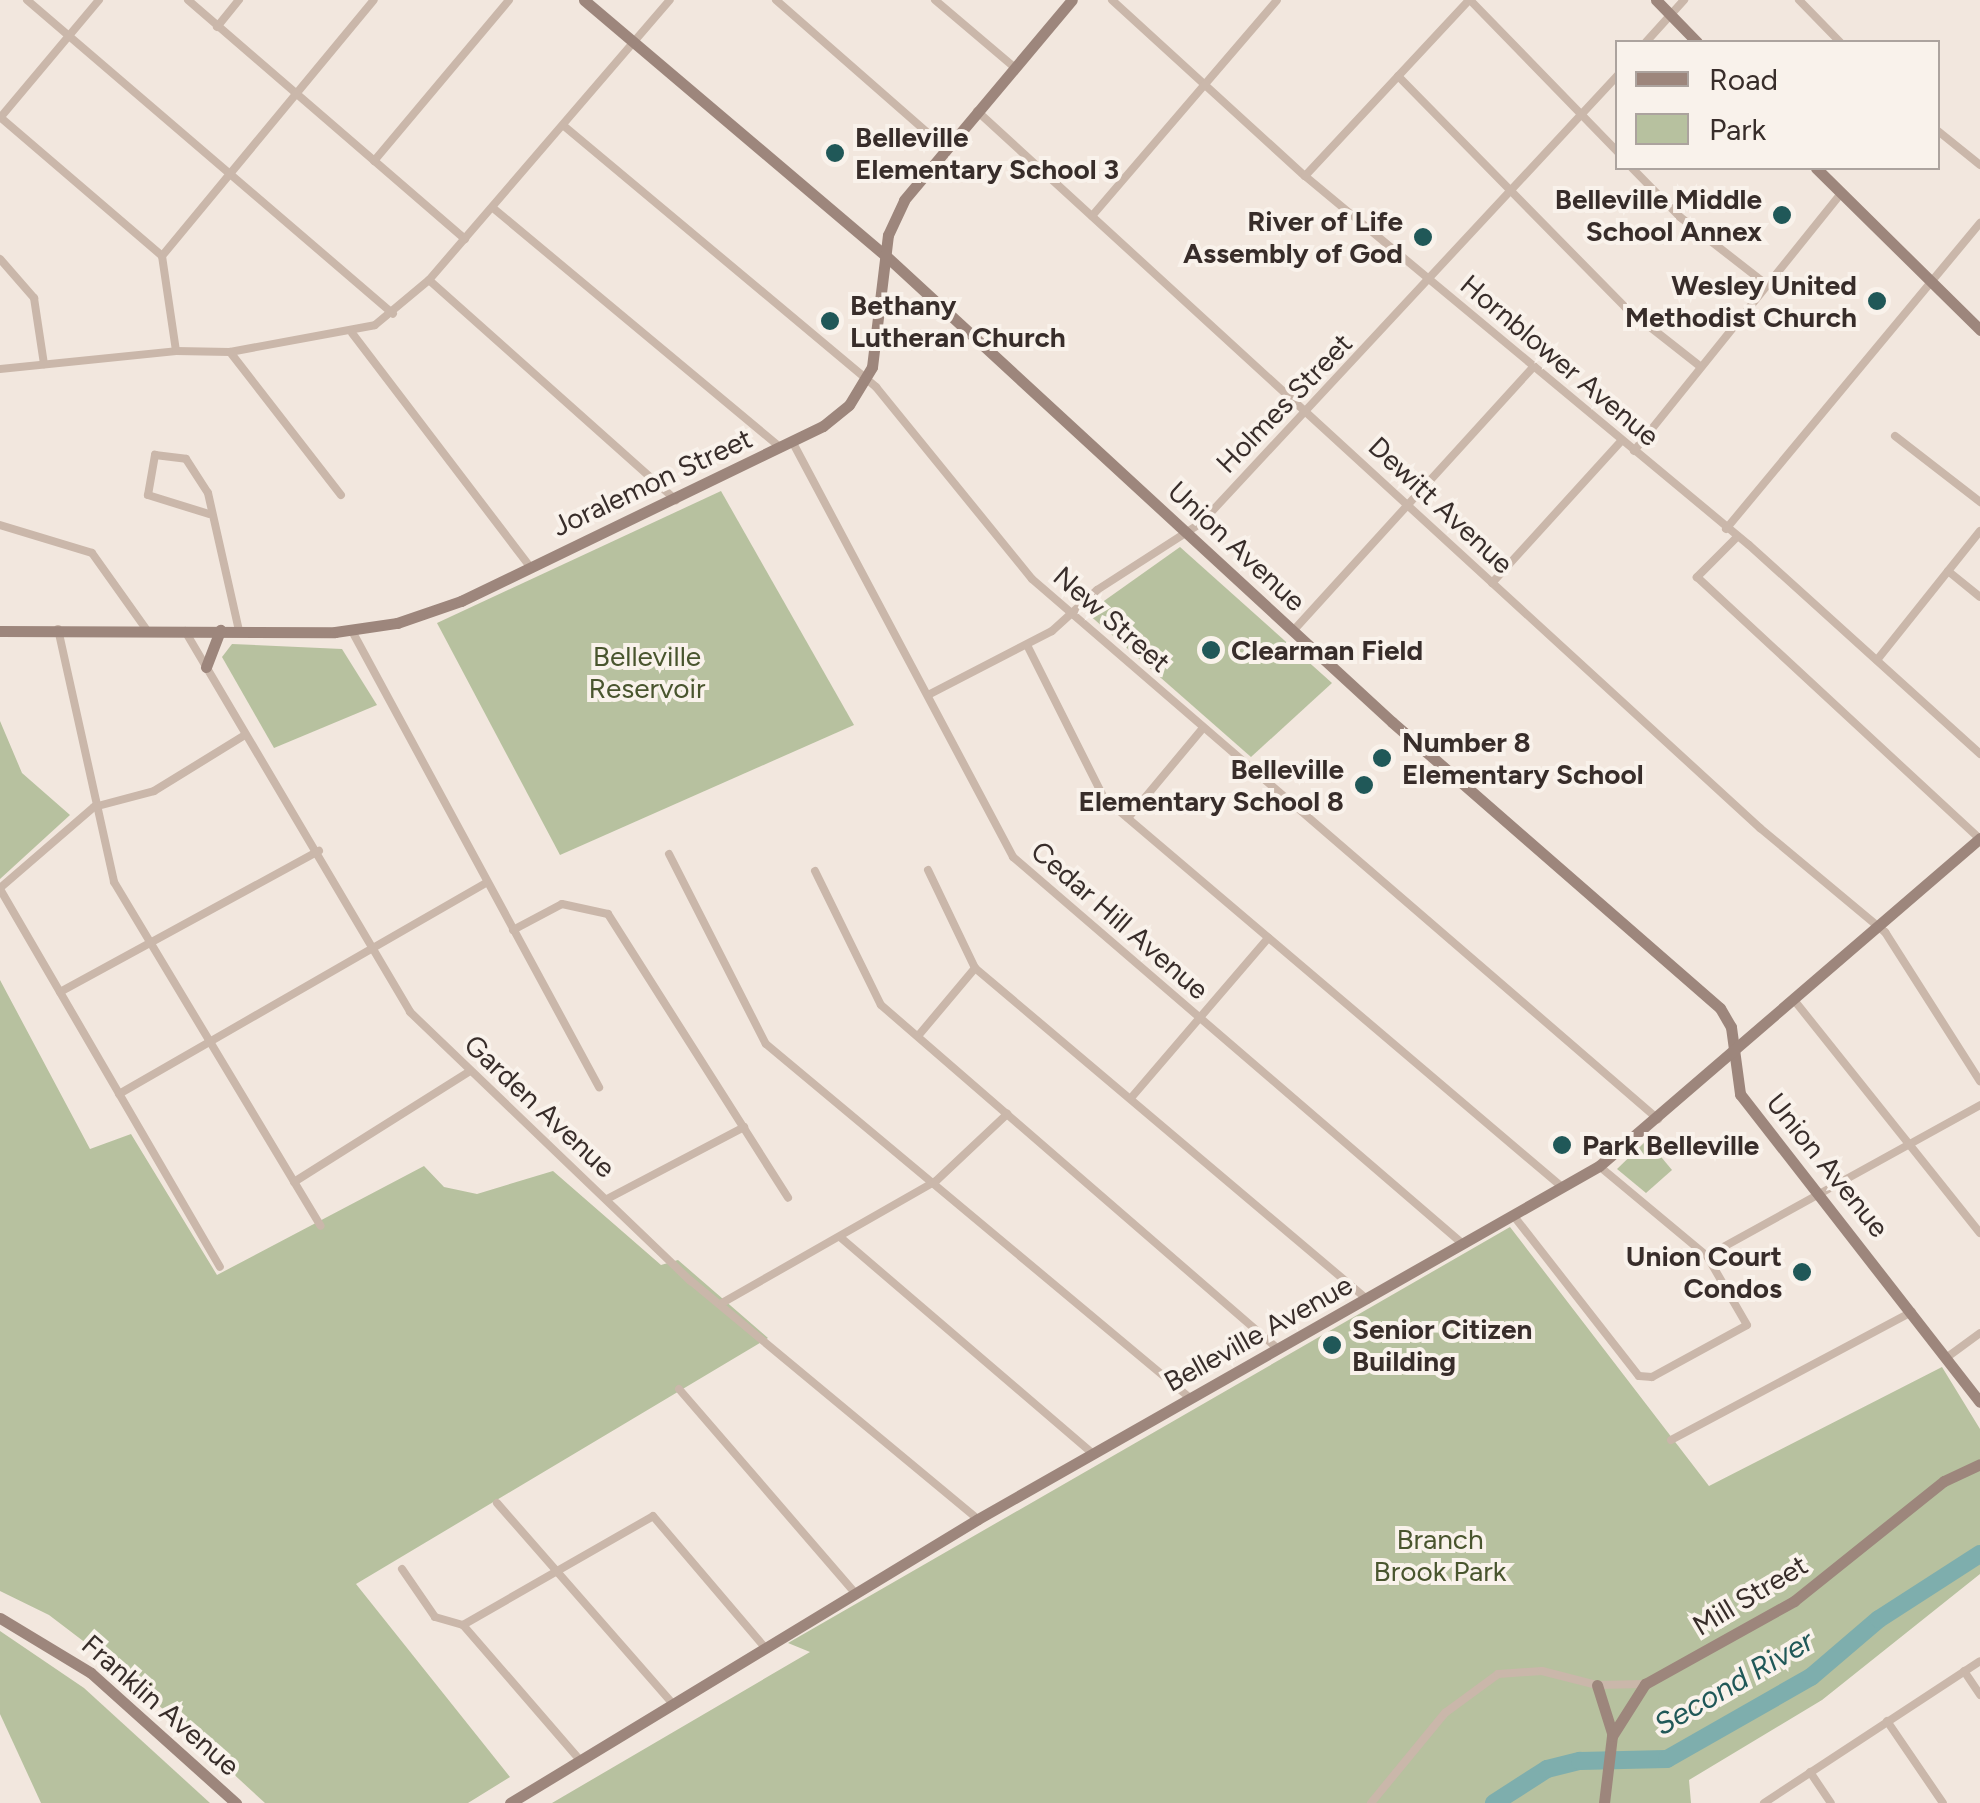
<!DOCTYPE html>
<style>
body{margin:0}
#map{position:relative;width:1980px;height:1803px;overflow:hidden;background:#f2e7de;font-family:Figtree,sans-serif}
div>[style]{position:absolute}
.green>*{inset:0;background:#b7c19f}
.river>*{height:18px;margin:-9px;padding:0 9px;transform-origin:9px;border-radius:9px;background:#7eaead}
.street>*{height:8px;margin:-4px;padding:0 4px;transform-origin:4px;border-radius:4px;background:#cab7aa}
.secondary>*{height:11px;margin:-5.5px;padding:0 5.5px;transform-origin:5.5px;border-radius:5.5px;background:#9d867c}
.dots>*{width:28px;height:28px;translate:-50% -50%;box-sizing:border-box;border:5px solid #f9f2eb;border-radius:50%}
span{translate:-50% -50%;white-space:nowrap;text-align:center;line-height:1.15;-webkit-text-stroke:8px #f9f2eb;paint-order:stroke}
.poi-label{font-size:28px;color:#382d2a;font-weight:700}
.left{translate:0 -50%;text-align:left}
.right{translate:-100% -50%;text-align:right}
.street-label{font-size:28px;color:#382d2a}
.park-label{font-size:28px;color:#49552e}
.water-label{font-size:30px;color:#205858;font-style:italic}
.legend{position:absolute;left:1615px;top:40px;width:325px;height:130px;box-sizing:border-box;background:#f9f2eb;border:2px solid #aca39e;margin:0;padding:12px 18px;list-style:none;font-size:30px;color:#382d2a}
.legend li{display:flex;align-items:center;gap:20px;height:50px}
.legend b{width:50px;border:2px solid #aca39e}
</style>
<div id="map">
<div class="green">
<i style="clip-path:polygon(721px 491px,854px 725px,560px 855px,437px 623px)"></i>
<i style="clip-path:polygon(1180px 547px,1332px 683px,1251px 757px,1087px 613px)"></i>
<i style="clip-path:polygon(232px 644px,342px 649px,377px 705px,274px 748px,222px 657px)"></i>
<i style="clip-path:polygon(0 721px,22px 773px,70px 815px,0 879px)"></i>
<i style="clip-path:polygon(0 980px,90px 1149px,131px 1134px,217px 1275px,424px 1166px,444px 1187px,477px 1194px,553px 1171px,661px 1265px,678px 1260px,768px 1338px,356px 1584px,510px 1777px,468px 1803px,265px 1803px,116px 1666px,49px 1615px,0 1591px)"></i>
<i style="clip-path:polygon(1647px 1140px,1672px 1170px,1646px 1193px,1617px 1169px)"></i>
<i style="clip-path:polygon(1510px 1227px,1709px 1486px,1942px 1367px,1980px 1429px,1980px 1574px,1822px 1700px,1689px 1780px,1691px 1803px,552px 1803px,810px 1652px,788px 1643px)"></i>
<i style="clip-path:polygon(0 1631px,84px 1688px,210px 1803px,41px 1803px,0 1714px)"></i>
</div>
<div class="river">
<i style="left:1494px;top:1803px;width:63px;rotate:-32.7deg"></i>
<i style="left:1547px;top:1769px;width:34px;rotate:-14deg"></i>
<i style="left:1580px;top:1761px;width:87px;rotate:-1.3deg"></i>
<i style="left:1667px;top:1759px;width:166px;rotate:-29.7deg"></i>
<i style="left:1811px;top:1677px;width:89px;rotate:-40.5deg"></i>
<i style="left:1879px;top:1619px;width:120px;rotate:-32.8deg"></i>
</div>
<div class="street">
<i style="left:27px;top:0;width:482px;rotate:40.6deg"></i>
<i style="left:188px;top:0;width:366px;rotate:40.8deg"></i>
<i style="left:776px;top:0;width:225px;rotate:41.2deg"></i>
<i style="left:935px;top:0;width:104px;rotate:40.3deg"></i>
<i style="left:1112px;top:0;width:261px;rotate:42.4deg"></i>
<i style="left:1305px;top:176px;width:577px;rotate:39.73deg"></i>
<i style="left:1749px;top:545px;width:312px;rotate:42.1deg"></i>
<i style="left:1470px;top:0;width:212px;rotate:45.8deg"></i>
<i style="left:1799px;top:0;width:59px;rotate:45.7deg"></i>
<i style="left:217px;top:27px;width:35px;rotate:-51deg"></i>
<i style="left:1646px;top:42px;width:57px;rotate:-47.9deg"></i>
<i style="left:1398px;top:76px;width:325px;rotate:45.5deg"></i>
<i style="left:1626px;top:308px;width:95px;rotate:38.2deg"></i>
<i style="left:977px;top:111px;width:1062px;rotate:42.48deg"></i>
<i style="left:1760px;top:828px;width:163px;rotate:39.8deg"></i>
<i style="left:1885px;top:932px;width:177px;rotate:57.5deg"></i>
<i style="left:0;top:117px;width:213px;rotate:40.6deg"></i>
<i style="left:162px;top:256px;width:96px;rotate:81.6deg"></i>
<i style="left:0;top:118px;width:154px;rotate:-50deg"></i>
<i style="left:564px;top:126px;width:407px;rotate:39.9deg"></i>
<i style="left:876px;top:387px;width:247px;rotate:50.9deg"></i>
<i style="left:1032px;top:579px;width:827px;rotate:40.78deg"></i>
<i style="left:1938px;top:131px;width:54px;rotate:39deg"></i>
<i style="left:374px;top:161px;width:210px;rotate:-50deg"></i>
<i style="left:1632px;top:168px;width:69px;rotate:45.6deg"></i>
<i style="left:1680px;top:217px;width:110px;rotate:38deg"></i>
<i style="left:1305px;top:176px;width:241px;rotate:-47deg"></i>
<i style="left:493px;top:208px;width:375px;rotate:39.8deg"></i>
<i style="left:1092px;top:216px;width:284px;rotate:-49.4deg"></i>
<i style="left:162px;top:256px;width:332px;rotate:-50.4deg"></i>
<i style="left:0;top:259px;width:52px;rotate:48.9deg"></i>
<i style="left:34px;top:298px;width:67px;rotate:81.4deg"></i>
<i style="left:429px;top:280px;width:331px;rotate:41.7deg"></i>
<i style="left:352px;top:333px;width:294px;rotate:52.7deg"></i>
<i style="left:230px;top:352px;width:181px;rotate:52.2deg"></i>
<i style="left:0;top:369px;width:177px;rotate:-5.8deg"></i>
<i style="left:176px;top:351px;width:54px;rotate:1.1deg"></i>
<i style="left:230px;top:352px;width:147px;rotate:-10.5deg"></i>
<i style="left:375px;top:325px;width:70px;rotate:-39.8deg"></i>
<i style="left:429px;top:280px;width:369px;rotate:-49.3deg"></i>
<i style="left:1895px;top:436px;width:108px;rotate:37.8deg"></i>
<i style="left:793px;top:443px;width:469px;rotate:62deg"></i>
<i style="left:1013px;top:857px;width:594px;rotate:40.7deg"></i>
<i style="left:1634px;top:451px;width:330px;rotate:-51.2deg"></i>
<i style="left:209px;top:514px;width:64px;rotate:-162.7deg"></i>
<i style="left:148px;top:495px;width:41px;rotate:-80.1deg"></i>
<i style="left:155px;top:455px;width:31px;rotate:7deg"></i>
<i style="left:186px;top:459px;width:40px;rotate:57.1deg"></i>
<i style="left:208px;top:493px;width:141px;rotate:77.3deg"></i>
<i style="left:0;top:525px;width:96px;rotate:16.9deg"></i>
<i style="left:92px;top:553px;width:93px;rotate:54.6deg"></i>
<i style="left:1726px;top:529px;width:398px;rotate:-50.3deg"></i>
<i style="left:1737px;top:537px;width:57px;rotate:135deg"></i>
<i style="left:1697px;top:577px;width:386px;rotate:42.8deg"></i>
<i style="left:1948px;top:571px;width:41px;rotate:39.1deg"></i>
<i style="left:1492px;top:583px;width:192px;rotate:-47.7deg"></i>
<i style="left:58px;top:629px;width:259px;rotate:77.5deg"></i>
<i style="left:114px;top:882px;width:401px;rotate:59deg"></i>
<i style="left:185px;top:631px;width:442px;rotate:59.4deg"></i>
<i style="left:410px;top:1012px;width:389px;rotate:43.8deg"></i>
<i style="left:691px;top:1281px;width:373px;rotate:39.7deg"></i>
<i style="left:352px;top:631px;width:519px;rotate:61.56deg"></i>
<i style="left:1293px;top:631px;width:358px;rotate:-47.7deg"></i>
<i style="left:1027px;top:645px;width:171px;rotate:63.3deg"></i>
<i style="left:1104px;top:798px;width:601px;rotate:40.34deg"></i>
<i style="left:1877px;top:660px;width:165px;rotate:-51.4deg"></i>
<i style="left:930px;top:694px;width:137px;rotate:-27.3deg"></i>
<i style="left:1052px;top:631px;width:61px;rotate:-42.3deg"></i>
<i style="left:1097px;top:590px;width:124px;rotate:-32.8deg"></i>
<i style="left:1201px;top:523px;width:612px;rotate:-47.05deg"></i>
<i style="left:1128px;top:818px;width:117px;rotate:-50.2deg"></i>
<i style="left:669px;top:854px;width:213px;rotate:63deg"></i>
<i style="left:766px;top:1044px;width:552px;rotate:39.86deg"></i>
<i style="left:928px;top:870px;width:109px;rotate:64.4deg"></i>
<i style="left:975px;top:968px;width:514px;rotate:40.19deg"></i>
<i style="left:815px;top:871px;width:149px;rotate:63.8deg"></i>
<i style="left:881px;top:1005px;width:525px;rotate:40.91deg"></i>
<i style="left:0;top:888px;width:124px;rotate:-40.8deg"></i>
<i style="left:94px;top:807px;width:62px;rotate:-14.9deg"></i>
<i style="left:154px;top:791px;width:107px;rotate:-31.6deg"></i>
<i style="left:0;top:889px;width:437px;rotate:59.8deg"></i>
<i style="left:513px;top:930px;width:55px;rotate:-28deg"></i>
<i style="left:562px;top:904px;width:47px;rotate:12.3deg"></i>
<i style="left:608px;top:914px;width:336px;rotate:57.6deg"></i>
<i style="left:60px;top:992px;width:295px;rotate:-28.6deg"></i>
<i style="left:1794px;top:1000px;width:298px;rotate:51.4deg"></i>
<i style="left:918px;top:1036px;width:89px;rotate:-50deg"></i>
<i style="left:119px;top:1094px;width:423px;rotate:-29.9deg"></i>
<i style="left:1131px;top:1098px;width:211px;rotate:-49.4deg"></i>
<i style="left:294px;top:1182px;width:207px;rotate:-32.2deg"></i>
<i style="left:607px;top:1199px;width:155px;rotate:-27.7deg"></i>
<i style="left:1513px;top:1215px;width:204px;rotate:52deg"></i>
<i style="left:1639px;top:1376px;width:13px;rotate:4deg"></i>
<i style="left:1652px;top:1377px;width:108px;rotate:-28.7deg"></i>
<i style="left:1747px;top:1325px;width:80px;rotate:-120.1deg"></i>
<i style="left:1707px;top:1256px;width:141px;rotate:-140.2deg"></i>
<i style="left:840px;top:1237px;width:332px;rotate:40.6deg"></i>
<i style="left:1707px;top:1256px;width:312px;rotate:-28.9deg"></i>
<i style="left:722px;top:1303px;width:246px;rotate:-29.7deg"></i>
<i style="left:936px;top:1181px;width:98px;rotate:-43.3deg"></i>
<i style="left:1946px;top:1358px;width:42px;rotate:-36.3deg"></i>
<i style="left:679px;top:1389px;width:271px;rotate:49.2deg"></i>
<i style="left:1671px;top:1440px;width:273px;rotate:-28deg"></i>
<i style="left:497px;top:1503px;width:269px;rotate:48.8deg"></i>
<i style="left:402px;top:1569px;width:58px;rotate:55.5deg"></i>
<i style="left:435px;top:1617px;width:29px;rotate:16deg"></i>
<i style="left:463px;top:1625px;width:219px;rotate:-29.8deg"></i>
<i style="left:653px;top:1516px;width:175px;rotate:49.6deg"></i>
<i style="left:463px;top:1625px;width:180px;rotate:49.1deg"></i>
<i style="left:1964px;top:1671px;width:29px;rotate:56deg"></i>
<i style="left:1887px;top:1721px;width:99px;rotate:55.7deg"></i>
<i style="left:1810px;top:1772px;width:37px;rotate:56deg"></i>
<i style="left:1371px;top:1803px;width:117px;rotate:-50.6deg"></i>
<i style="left:1445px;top:1713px;width:66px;rotate:-36.3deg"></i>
<i style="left:1498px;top:1674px;width:44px;rotate:-3.9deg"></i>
<i style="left:1542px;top:1671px;width:57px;rotate:14.3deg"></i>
<i style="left:1597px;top:1685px;width:48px;rotate:-1.2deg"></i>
<i style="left:1764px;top:1803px;width:258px;rotate:-33.3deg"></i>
</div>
<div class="secondary">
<i style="left:584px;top:0;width:394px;rotate:40.3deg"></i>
<i style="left:885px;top:255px;width:689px;rotate:42.65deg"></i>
<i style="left:1392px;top:722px;width:435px;rotate:41.1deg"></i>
<i style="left:1720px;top:1008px;width:22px;rotate:60deg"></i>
<i style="left:1731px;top:1027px;width:68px;rotate:82.3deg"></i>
<i style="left:1740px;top:1094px;width:390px;rotate:52.1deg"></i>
<i style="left:1656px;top:0;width:59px;rotate:45.7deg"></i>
<i style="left:1816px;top:168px;width:231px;rotate:44.6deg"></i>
<i style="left:0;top:631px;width:335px;rotate:0.2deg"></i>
<i style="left:335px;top:632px;width:63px;rotate:-8.3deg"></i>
<i style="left:397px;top:623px;width:68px;rotate:-19deg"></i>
<i style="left:461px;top:601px;width:402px;rotate:-25.8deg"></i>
<i style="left:823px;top:426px;width:33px;rotate:-39deg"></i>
<i style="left:849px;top:405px;width:44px;rotate:-58.8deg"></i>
<i style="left:872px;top:367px;width:133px;rotate:-83.1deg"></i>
<i style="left:888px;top:235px;width:38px;rotate:-65deg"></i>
<i style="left:904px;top:200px;width:261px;rotate:-50deg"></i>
<i style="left:206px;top:667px;width:40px;rotate:-69deg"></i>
<i style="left:0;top:1618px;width:106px;rotate:31.1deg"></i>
<i style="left:91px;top:1673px;width:195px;rotate:41.9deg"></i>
<i style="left:1597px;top:1685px;width:50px;rotate:72.6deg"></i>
<i style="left:510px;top:1803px;width:547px;rotate:-31.25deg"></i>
<i style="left:978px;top:1519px;width:714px;rotate:-29.62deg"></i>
<i style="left:1599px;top:1166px;width:503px;rotate:-40.72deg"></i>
<i style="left:1604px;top:1803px;width:67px;rotate:-83.2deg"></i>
<i style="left:1612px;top:1736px;width:62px;rotate:-57.6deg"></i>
<i style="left:1645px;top:1684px;width:171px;rotate:-29.1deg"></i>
<i style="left:1794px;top:1601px;width:192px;rotate:-38.7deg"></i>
<i style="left:1944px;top:1481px;width:40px;rotate:-25deg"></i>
</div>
<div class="dots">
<i style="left:835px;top:153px;background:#205858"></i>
<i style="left:1782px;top:215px;background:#205858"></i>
<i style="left:1423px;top:237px;background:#205858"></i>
<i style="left:1877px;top:301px;background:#205858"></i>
<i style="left:830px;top:321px;background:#205858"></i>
<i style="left:1211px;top:650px;background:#205858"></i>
<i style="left:1382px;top:758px;background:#205858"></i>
<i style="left:1364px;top:785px;background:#205858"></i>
<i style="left:1562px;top:1145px;background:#205858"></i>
<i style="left:1802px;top:1272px;background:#205858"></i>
<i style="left:1332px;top:1345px;background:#205858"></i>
</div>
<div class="poi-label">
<span class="left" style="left:855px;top:153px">Belleville<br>Elementary School 3</span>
<span class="right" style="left:1762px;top:215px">Belleville Middle<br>School Annex</span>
<span class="right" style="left:1403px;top:237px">River of Life<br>Assembly of God</span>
<span class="right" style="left:1857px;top:301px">Wesley United<br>Methodist Church</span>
<span class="left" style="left:850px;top:321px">Bethany<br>Lutheran Church</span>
<span class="left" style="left:1231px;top:650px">Clearman Field</span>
<span class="left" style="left:1402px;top:758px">Number 8<br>Elementary School</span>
<span class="right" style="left:1344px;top:785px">Belleville<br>Elementary School 8</span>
<span class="left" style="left:1582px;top:1145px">Park Belleville</span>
<span class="right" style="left:1782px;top:1272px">Union Court<br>Condos</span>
<span class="left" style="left:1352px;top:1345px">Senior Citizen<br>Building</span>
</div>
<div class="street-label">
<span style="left:1560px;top:360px;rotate:40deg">Hornblower Avenue</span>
<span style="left:1284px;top:403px;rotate:-46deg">Holmes Street</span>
<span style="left:652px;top:482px;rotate:-25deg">Joralemon Street</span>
<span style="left:1441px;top:505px;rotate:43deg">Dewitt Avenue</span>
<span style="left:1237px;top:546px;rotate:43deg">Union Avenue</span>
<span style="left:1112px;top:619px;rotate:41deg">New Street</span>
<span style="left:1120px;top:920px;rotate:41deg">Cedar Hill Avenue</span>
<span style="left:540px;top:1106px;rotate:43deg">Garden Avenue</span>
<span style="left:1828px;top:1165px;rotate:51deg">Union Avenue</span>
<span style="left:1258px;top:1333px;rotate:-29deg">Belleville Avenue</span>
<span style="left:1750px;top:1595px;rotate:-31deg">Mill Street</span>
<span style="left:161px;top:1705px;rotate:41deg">Franklin Avenue</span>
</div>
<div class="park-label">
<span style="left:647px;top:672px">Belleville<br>Reservoir</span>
<span style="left:1440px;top:1555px">Branch<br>Brook Park</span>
</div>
<div class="water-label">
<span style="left:1734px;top:1683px;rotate:-30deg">Second River</span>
</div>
<ul class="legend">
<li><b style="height:12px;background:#9d867c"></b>Road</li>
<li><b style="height:28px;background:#b7c19f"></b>Park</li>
</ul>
</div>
